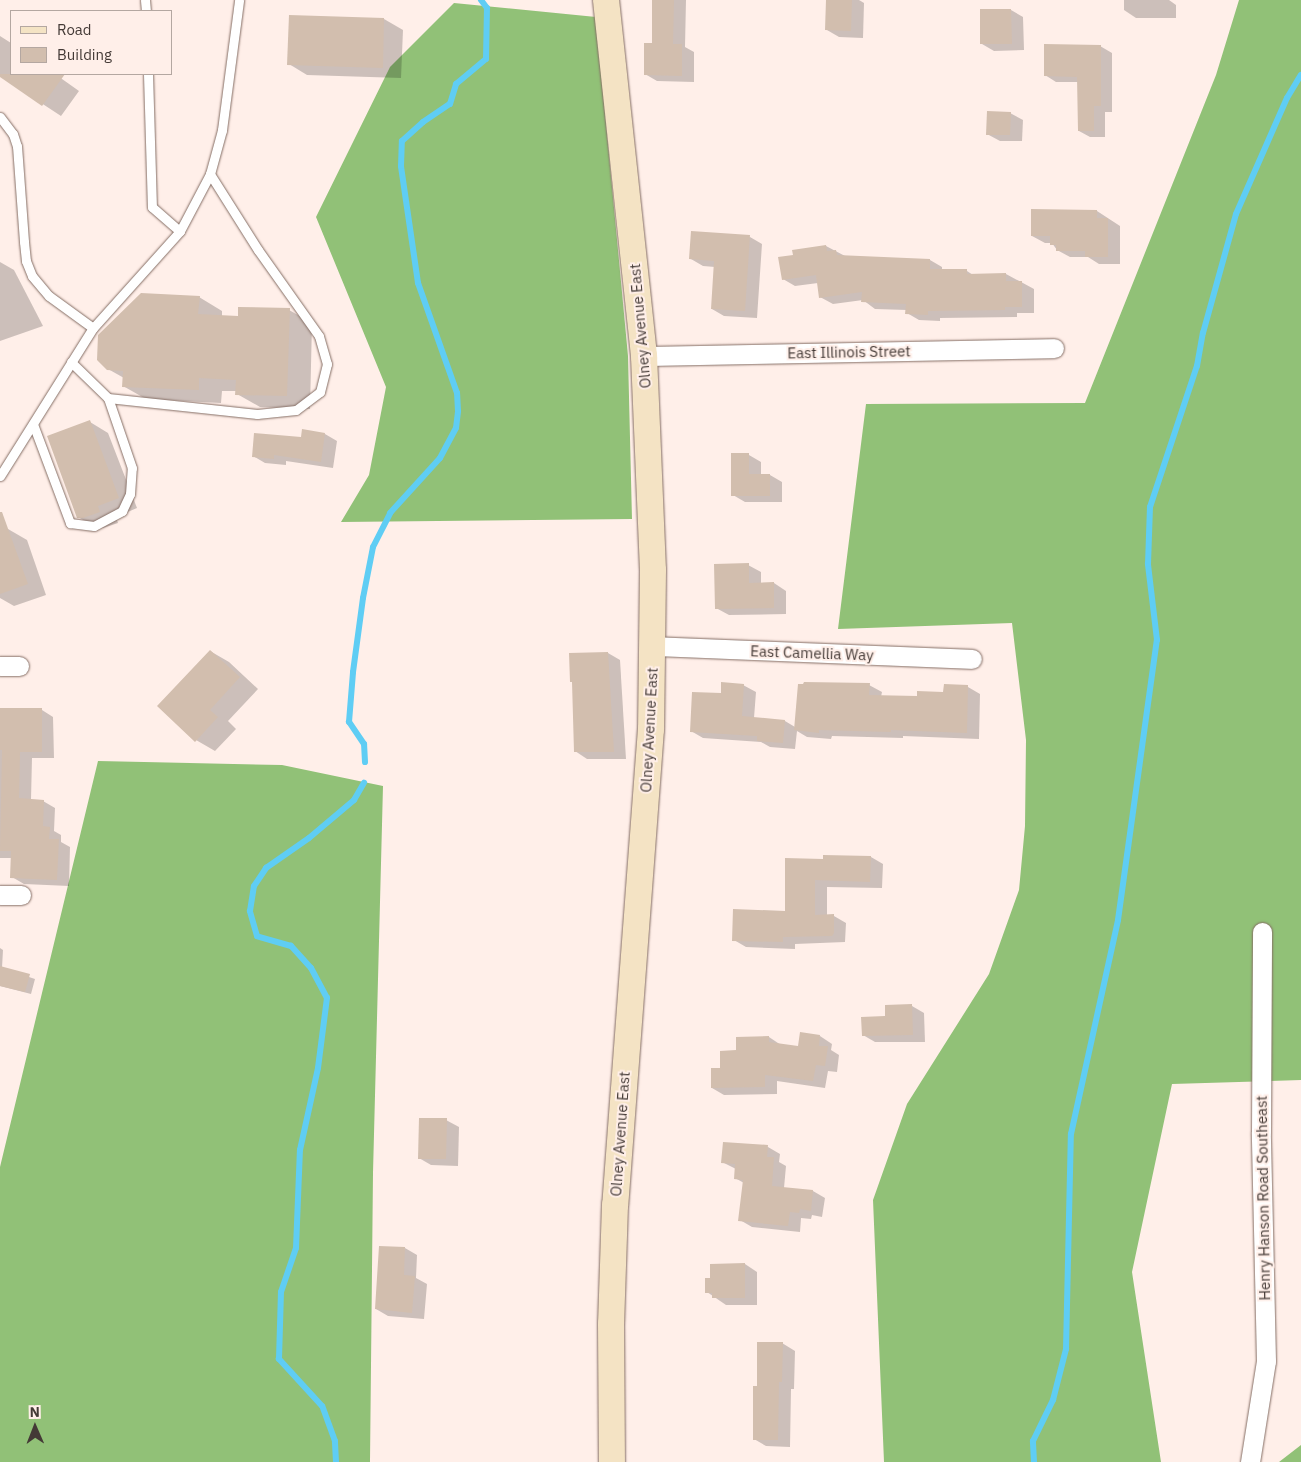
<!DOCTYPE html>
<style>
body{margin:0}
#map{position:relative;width:1301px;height:1462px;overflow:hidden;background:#ffefe9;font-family:"IBM Plex Sans",sans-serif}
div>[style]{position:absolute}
.forest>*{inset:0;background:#91c177}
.shadow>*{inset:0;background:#0003}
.stream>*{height:6px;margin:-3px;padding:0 3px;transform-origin:3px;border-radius:3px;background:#5fcdf4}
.building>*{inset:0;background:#d2beae}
.roads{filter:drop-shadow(0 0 1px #856e65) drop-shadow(0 0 1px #856e65)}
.service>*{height:9px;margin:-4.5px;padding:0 4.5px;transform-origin:4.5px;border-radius:4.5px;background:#fff}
.minor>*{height:19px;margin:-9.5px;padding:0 9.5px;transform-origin:9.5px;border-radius:9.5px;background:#fff}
.secondary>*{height:26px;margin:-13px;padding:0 13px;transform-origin:13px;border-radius:13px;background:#f4e3c4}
span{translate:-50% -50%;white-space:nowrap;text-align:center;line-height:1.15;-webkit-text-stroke:4px #ffefe9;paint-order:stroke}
.street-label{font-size:15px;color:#443a36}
.legend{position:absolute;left:10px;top:10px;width:162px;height:65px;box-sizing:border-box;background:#ffefe9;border:1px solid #b4a7a1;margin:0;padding:6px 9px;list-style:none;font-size:15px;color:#443a36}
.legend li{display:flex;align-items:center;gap:10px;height:25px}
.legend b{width:25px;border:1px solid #b4a7a1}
.north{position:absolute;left:10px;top:1402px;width:50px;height:50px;-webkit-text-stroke:4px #ffefe9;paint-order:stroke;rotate:359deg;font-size:14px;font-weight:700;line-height:20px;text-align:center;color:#443a36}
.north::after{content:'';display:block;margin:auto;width:18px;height:22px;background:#443a36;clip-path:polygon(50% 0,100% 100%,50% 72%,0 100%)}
</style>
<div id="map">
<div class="forest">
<i style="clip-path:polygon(1239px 0,1301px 0,1301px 1080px,1172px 1084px,1132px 1272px,1161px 1462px,884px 1462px,873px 1200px,907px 1104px,989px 974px,1019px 890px,1025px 826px,1026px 740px,1012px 623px,838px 629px,866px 404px,1085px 403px,1216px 75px)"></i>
<i style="clip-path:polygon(454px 3px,596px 17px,628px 356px,632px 519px,341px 522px,369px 475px,386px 387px,316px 217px,390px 67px)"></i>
<i style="clip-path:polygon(98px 761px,282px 765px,383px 786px,373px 1173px,370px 1462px,0 1462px,0 1167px)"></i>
<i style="clip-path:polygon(1301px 1445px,1301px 1462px,1279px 1462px)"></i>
</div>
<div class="shadow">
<i style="clip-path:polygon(653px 0,686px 0,685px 47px,694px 52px,694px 82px,657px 81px,645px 74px,653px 45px)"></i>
<i style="clip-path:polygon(827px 0,859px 0,864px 3px,863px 38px,839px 37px,827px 30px)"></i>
<i style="clip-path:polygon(1124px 0,1169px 0,1176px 5px,1176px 18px,1136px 18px,1124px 10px)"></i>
<i style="clip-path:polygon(981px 10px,1011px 10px,1023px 17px,1024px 50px,994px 51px,982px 44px)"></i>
<i style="clip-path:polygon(290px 16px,384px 19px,403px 30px,401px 78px,307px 75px,289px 64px)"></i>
<i style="clip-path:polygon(0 36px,11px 43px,11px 74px,55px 74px,79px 91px,61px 116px,0 76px)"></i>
<i style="clip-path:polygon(1100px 46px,1112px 53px,1112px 112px,1105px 112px,1105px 137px,1090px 137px,1079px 131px,1078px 82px,1056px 82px,1045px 75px)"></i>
<i style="clip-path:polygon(1010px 113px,1023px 120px,1022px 141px,1000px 141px,987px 134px)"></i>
<i style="clip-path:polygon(1097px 211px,1120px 226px,1120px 264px,1099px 264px,1088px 257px,1070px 257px,1057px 250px,1052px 243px,1045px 243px,1032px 236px)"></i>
<i style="clip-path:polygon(750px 237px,762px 244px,757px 318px,724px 316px,712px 309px,715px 267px,703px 266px,691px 259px)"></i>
<i style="clip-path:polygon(826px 246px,845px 256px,930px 260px,942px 267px,942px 271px,967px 271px,973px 275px,1006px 274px,1034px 289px,1034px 313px,1017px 313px,1017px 317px,940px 318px,940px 321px,919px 320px,907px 313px,907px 310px,875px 309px,863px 300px,833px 304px,820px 297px,818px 283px,795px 286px,783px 279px,794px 256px)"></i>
<i style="clip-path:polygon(0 262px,14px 270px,43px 326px,0 341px)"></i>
<i style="clip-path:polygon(199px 297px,222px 311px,222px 316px,239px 317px,289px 310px,312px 323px,310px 409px,260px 407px,237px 394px,237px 391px,222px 391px,221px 403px,146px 399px,123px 386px,124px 378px,108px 369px)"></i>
<i style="clip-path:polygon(90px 422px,108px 433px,137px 508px,116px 517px,118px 523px,103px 528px,97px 528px,78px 517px)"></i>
<i style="clip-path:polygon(325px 434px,337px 441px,333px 468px,286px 461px,286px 465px,265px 463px,253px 456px)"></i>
<i style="clip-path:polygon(749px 455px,761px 462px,761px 475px,770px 475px,782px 482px,782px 502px,745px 502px,733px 495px)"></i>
<i style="clip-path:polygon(8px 529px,27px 540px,46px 595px,14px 606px,0 598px,0 532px)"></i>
<i style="clip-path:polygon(748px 565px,761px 572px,761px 584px,774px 583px,786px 591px,786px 614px,729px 615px,716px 608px)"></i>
<i style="clip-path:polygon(210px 651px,229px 662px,258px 689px,228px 721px,236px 729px,215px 751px,196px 740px)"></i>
<i style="clip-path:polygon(608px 653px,620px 660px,626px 759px,587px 759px,575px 751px)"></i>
<i style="clip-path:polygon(743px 685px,756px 692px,754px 718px,785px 721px,795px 727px,869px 685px,882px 692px,881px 697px,918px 698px,944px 694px,968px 687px,980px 694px,979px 739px,903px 736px,903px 738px,832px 736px,831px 739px,807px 737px,797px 731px,795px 749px,770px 747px,761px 742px,703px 738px,691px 731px,722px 695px)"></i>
<i style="clip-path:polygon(0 709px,42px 710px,53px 717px,54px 758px,32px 758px,31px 800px,43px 801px,55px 808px,54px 831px,61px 835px,61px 842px,70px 847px,69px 886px,24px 884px,12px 877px,12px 858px,0 858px)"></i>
<i style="clip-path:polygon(871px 857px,883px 864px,882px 888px,827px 887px,827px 916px,834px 916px,846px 923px,845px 942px,795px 944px,795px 949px,746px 947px,734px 940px,786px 912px,825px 860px)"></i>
<i style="clip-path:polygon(0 948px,3px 950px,2px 968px,35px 979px,31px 994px,0 986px)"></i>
<i style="clip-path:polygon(912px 1006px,924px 1013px,925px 1042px,875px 1042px,863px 1035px)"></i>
<i style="clip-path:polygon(820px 1036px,832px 1044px,831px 1050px,839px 1055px,837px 1072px,828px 1071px,825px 1088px,777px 1081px,777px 1094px,724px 1095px,712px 1088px,722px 1070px,737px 1052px,769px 1037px,781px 1045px,799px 1048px)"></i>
<i style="clip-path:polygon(446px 1120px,459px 1127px,458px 1166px,431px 1165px,419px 1158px)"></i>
<i style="clip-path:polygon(768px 1147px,780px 1154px,779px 1162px,786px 1166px,784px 1188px,813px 1191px,825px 1198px,822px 1217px,812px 1215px,811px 1219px,801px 1218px,800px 1232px,752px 1227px,740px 1220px,744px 1183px,735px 1178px,736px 1169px,722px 1162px)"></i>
<i style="clip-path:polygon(405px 1248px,417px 1255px,416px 1278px,427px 1284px,424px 1319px,388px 1316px,376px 1309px)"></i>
<i style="clip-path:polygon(745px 1264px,757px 1272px,757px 1305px,726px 1305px,707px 1292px,711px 1279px)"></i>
<i style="clip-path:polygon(782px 1343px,795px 1351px,794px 1389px,791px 1389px,790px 1447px,766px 1446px,754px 1439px,758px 1387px)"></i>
</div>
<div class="stream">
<i style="left:365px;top:762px;width:18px;rotate:-93deg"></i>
<i style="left:364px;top:744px;width:27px;rotate:-124deg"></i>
<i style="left:349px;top:722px;width:50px;rotate:-85.4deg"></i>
<i style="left:353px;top:672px;width:75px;rotate:-82.3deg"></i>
<i style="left:363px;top:598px;width:52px;rotate:-78.9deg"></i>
<i style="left:373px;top:547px;width:38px;rotate:-63deg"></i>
<i style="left:390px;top:513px;width:74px;rotate:-47.7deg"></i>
<i style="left:440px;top:458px;width:34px;rotate:-62deg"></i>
<i style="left:456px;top:428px;width:17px;rotate:-83deg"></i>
<i style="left:458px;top:411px;width:18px;rotate:-93deg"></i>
<i style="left:457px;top:393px;width:117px;rotate:-109.5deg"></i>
<i style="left:418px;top:283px;width:118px;rotate:-98.3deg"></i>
<i style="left:401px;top:166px;width:25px;rotate:-88deg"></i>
<i style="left:402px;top:141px;width:28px;rotate:-42deg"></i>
<i style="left:423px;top:122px;width:32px;rotate:-34deg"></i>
<i style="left:450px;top:104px;width:21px;rotate:-73deg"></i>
<i style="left:456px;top:84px;width:39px;rotate:-40deg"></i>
<i style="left:486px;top:59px;width:51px;rotate:-88.9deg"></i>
<i style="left:487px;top:8px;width:10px;rotate:-127deg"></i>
<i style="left:336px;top:1462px;width:21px;rotate:-93deg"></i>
<i style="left:335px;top:1441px;width:37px;rotate:-110deg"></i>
<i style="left:322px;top:1406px;width:64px;rotate:-132.5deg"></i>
<i style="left:279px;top:1359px;width:67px;rotate:-88.3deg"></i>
<i style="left:281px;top:1292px;width:46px;rotate:-71.2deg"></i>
<i style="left:296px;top:1248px;width:98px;rotate:-87.7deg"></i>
<i style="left:300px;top:1150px;width:84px;rotate:-77.6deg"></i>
<i style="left:318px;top:1068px;width:71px;rotate:-82.7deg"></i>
<i style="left:327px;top:998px;width:34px;rotate:-118deg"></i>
<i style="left:311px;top:968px;width:30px;rotate:-132deg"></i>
<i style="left:291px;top:946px;width:35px;rotate:-164deg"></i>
<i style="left:257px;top:936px;width:26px;rotate:-106deg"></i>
<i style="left:250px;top:911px;width:25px;rotate:-81deg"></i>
<i style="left:254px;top:886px;width:22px;rotate:-56deg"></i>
<i style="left:266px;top:868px;width:52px;rotate:-34.9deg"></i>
<i style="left:309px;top:838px;width:59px;rotate:-40.2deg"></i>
<i style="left:354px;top:800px;width:20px;rotate:-60deg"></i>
<i style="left:1034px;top:1462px;width:21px;rotate:-93deg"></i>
<i style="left:1033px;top:1441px;width:46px;rotate:-64deg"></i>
<i style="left:1053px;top:1400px;width:53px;rotate:-75.7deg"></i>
<i style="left:1066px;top:1349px;width:215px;rotate:-88.7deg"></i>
<i style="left:1071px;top:1134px;width:219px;rotate:-77.6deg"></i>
<i style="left:1118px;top:920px;width:283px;rotate:-82.1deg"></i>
<i style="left:1157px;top:640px;width:77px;rotate:-96.8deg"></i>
<i style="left:1148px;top:564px;width:57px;rotate:-88deg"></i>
<i style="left:1150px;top:507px;width:149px;rotate:-71.6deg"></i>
<i style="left:1197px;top:366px;width:34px;rotate:-80deg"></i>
<i style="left:1203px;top:333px;width:123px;rotate:-74.5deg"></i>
<i style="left:1236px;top:214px;width:127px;rotate:-66.3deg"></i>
<i style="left:1287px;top:98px;width:27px;rotate:-59deg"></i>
</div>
<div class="building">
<i style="clip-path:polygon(652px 0,674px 0,673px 44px,682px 44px,682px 76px,644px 75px,644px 43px,652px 43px)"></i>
<i style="clip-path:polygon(826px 0,852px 0,851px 31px,825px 30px)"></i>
<i style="clip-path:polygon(980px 9px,1011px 9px,1012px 44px,980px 44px)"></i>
<i style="clip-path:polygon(289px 15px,384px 18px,383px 68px,287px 65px)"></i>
<i style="clip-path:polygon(1044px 44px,1101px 45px,1101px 106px,1094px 106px,1094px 131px,1078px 131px,1077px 77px,1044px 76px)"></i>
<i style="clip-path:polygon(0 74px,65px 74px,42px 106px,0 77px)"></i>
<i style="clip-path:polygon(987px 111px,1011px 112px,1010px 135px,986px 135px)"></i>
<i style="clip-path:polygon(1031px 209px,1097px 210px,1097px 218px,1108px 218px,1108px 257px,1085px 257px,1085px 251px,1056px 251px,1056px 245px,1050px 245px,1050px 236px,1031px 236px)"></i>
<i style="clip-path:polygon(691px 231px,750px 235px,745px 311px,711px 309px,714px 261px,689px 259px)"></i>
<i style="clip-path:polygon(826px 245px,827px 251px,836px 250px,837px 255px,930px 259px,930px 269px,967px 269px,967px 274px,1006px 273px,1006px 281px,1022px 281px,1022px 307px,1005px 307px,1005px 310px,928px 311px,928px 315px,905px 314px,906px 304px,861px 302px,862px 292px,819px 298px,816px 275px,782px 280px,778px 257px,793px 255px,792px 250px)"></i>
<i style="clip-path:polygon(141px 293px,200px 296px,198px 314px,238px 316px,238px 307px,290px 308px,287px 396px,235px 395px,236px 380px,199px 378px,199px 390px,122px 387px,123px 371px,107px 370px,97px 360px,98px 335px)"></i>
<i style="clip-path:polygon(90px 420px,119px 498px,98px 506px,100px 512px,83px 518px,77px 518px,47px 436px)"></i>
<i style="clip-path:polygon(302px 429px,325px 433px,321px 462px,274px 455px,274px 459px,252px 457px,254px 433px,301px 437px)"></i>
<i style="clip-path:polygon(731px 453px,749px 453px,749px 474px,770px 474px,770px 496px,731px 496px)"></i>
<i style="clip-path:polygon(0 512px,2px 512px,28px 584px,0 594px)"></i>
<i style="clip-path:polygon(749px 563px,749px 583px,774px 582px,774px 608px,715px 609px,714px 564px)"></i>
<i style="clip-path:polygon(210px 650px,240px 677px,210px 710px,218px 717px,195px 742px,157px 706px)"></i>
<i style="clip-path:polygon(608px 652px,614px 752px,574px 752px,572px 682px,570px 682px,569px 653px)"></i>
<i style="clip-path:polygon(721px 682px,744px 684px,742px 716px,785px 720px,783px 743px,757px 741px,757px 736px,690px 732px,692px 692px,721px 693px)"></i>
<i style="clip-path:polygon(804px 682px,870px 683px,869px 695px,917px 696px,917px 691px,943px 692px,944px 684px,968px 685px,967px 733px,891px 730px,891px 732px,819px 730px,819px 733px,794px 730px,798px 684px,803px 684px)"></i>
<i style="clip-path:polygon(0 708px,42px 708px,42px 752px,20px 752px,19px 798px,44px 800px,43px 826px,50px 827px,49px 839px,59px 839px,57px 880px,10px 878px,11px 851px,0 851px,2px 750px,0 750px)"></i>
<i style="clip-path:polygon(823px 855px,871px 856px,870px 882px,815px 880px,815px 915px,834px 914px,834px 933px,832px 936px,783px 937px,783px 942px,732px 941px,733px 909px,785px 911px,785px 858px,823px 859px)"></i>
<i style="clip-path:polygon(0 966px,30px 974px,25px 992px,0 986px)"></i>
<i style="clip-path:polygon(912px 1004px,913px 1035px,862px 1036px,861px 1017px,885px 1016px,885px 1005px)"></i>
<i style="clip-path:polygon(800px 1032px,820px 1035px,819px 1046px,828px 1046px,825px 1066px,816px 1065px,813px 1081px,765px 1075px,765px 1087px,711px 1088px,711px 1068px,720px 1068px,720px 1051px,736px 1050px,736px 1037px,769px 1036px,769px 1042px,798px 1046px)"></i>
<i style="clip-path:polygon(419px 1118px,447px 1118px,446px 1159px,418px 1159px)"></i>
<i style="clip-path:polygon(723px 1142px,768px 1145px,767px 1157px,774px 1157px,772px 1186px,813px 1190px,811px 1211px,800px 1209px,799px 1213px,790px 1212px,788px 1226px,738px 1221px,743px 1180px,734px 1179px,735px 1164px,721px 1163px)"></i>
<i style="clip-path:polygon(379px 1246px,405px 1247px,404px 1275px,415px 1276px,412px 1313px,375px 1309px)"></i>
<i style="clip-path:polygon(745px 1263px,745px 1298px,712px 1298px,712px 1293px,705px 1293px,705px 1278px,710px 1278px,710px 1264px)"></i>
<i style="clip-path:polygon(757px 1342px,783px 1342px,782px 1382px,779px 1382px,778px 1440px,753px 1440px,753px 1386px,757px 1386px)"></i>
</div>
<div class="roads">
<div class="service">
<i style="left:145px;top:0;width:11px;rotate:85deg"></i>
<i style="left:148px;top:74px;width:133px;rotate:88.3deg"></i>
<i style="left:152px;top:207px;width:37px;rotate:41deg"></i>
<i style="left:0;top:117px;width:21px;rotate:53deg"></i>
<i style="left:13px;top:134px;width:13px;rotate:72deg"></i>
<i style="left:17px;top:146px;width:96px;rotate:85.8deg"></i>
<i style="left:24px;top:242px;width:19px;rotate:84deg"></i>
<i style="left:26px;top:261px;width:16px;rotate:68deg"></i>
<i style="left:32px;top:276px;width:26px;rotate:50deg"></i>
<i style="left:49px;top:296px;width:54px;rotate:36deg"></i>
<i style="left:71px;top:362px;width:52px;rotate:44.2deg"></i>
<i style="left:108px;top:398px;width:150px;rotate:6.1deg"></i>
<i style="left:257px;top:414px;width:39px;rotate:-6deg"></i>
<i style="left:296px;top:410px;width:30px;rotate:-37deg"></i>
<i style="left:320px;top:392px;width:29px;rotate:-76deg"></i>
<i style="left:327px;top:364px;width:29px;rotate:-106deg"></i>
<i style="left:319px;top:336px;width:105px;rotate:-125.3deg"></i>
<i style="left:258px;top:250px;width:90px;rotate:-122.3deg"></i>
<i style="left:33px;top:424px;width:106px;rotate:69.5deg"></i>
<i style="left:70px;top:523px;width:24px;rotate:7deg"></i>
<i style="left:94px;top:526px;width:32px;rotate:-28deg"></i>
<i style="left:122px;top:511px;width:19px;rotate:-65deg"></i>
<i style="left:130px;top:494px;width:26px;rotate:-86deg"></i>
<i style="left:132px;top:468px;width:74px;rotate:-108.9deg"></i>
<i style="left:0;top:476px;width:175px;rotate:-57.9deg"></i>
<i style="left:93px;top:328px;width:130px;rotate:-48.1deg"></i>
<i style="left:180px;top:231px;width:64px;rotate:-62.2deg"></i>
<i style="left:210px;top:174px;width:46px;rotate:-74.7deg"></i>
<i style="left:222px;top:130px;width:131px;rotate:-82.5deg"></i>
</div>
<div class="minor">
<i style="left:644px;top:356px;width:410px;rotate:-1.1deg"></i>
<i style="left:653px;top:646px;width:319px;rotate:2.3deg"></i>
<i style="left:0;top:666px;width:19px"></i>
<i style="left:0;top:895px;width:21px"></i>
<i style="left:1250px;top:1462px;width:102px;rotate:-81deg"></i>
<i style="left:1266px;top:1361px;width:229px;rotate:-91.3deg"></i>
<i style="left:1261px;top:1132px;width:200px;rotate:-89.7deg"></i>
</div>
<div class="secondary">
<i style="left:606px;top:0;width:358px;rotate:83.9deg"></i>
<i style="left:644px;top:356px;width:214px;rotate:87.6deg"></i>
<i style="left:653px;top:570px;width:159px;rotate:90.7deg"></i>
<i style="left:651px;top:729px;width:477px;rotate:94.3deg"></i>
<i style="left:615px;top:1205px;width:119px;rotate:91.9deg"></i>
<i style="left:611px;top:1324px;width:138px;rotate:89.6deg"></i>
</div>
</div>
<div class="street-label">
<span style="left:640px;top:326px;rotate:-95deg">Olney Avenue East</span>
<span style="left:849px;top:352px;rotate:-1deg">East Illinois Street</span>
<span style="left:812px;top:653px;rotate:2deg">East Camellia Way</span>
<span style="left:649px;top:730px;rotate:-87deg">Olney Avenue East</span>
<span style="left:620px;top:1134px;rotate:-86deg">Olney Avenue East</span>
<span style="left:1263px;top:1198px;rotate:-91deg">Henry Hanson Road Southeast</span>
</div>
<ul class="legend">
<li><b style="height:6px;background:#f4e3c4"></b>Road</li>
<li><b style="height:14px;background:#d2beae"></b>Building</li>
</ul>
<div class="north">N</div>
</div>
